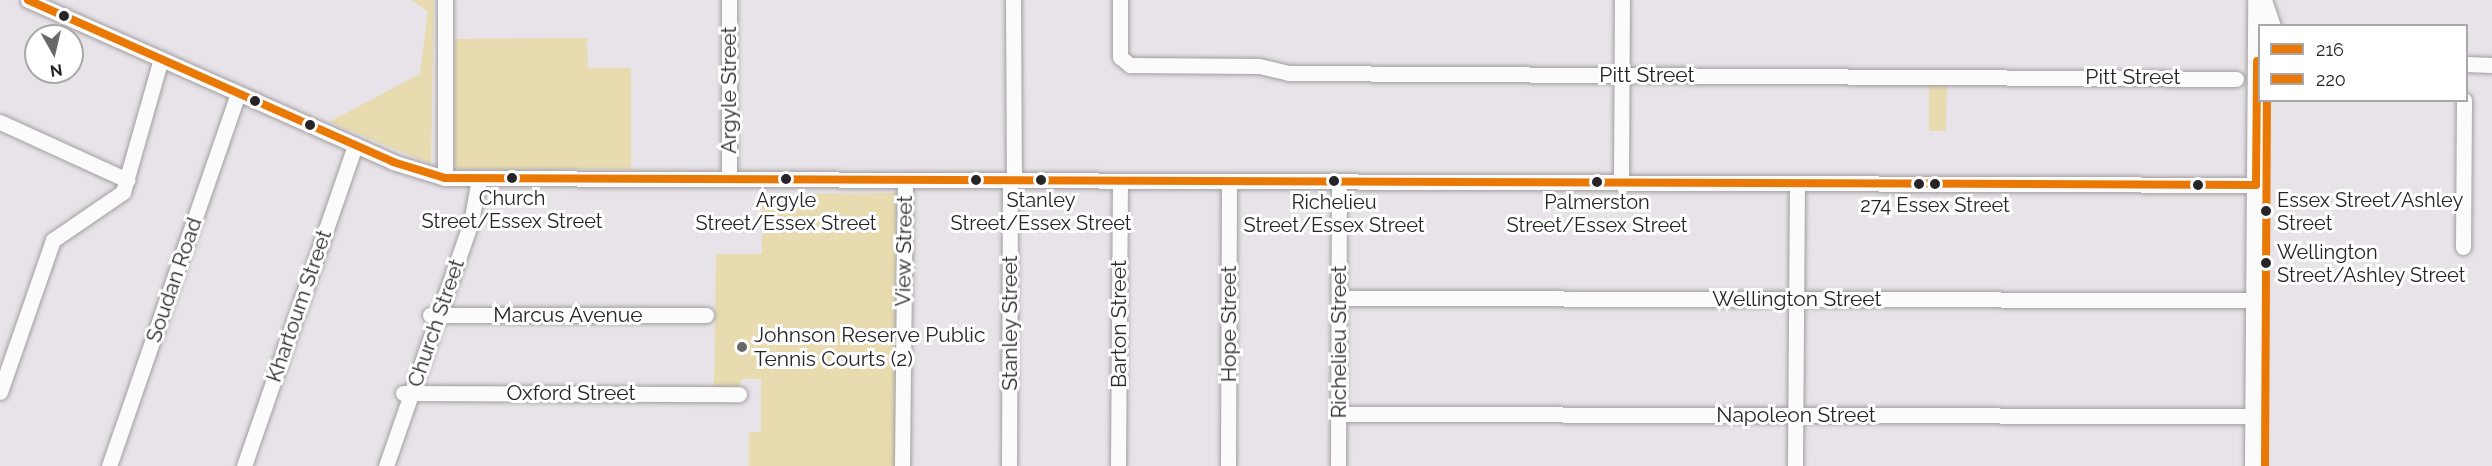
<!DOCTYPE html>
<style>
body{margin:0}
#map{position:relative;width:2492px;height:466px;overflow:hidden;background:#e7e3e8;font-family:Raleway,sans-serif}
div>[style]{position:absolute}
.green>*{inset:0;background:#e8dbb0}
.roads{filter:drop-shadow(0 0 2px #a19ea1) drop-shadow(0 0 2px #a19ea1)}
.minor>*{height:15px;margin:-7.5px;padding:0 7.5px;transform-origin:7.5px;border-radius:7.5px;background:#fbfbfc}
.major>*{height:18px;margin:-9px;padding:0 9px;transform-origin:9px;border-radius:9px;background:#fbfbfc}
.bus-1>*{height:8px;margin:-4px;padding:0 4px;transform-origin:4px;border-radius:4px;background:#e97904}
.bus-2>*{height:8px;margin:-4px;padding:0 4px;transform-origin:4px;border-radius:4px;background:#e97904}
.dots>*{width:16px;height:16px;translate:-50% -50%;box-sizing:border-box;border:3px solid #fff;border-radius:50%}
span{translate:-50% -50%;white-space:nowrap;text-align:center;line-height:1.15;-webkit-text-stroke:6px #fff;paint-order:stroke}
.bus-label{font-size:20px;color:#272428}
.left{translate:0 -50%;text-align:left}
.street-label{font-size:21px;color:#272428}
.poi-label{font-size:21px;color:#272428}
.legend{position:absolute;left:2258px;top:24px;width:210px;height:78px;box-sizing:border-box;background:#fff;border:2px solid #a9a7a9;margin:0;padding:8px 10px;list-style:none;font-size:18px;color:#272428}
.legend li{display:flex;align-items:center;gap:12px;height:30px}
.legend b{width:30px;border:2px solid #a9a7a9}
.north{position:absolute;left:24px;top:24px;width:60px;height:60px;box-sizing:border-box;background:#fff;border:2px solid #a9a7a9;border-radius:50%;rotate:172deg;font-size:16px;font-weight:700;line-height:24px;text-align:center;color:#272428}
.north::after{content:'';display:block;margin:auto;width:21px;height:27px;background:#6a676b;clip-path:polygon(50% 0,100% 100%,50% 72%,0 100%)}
</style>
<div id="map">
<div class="green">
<i style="clip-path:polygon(411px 0,434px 0,431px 164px,329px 122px,420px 74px,428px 11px)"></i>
<i style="clip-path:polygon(587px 38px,588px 68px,631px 68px,631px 169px,455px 169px,455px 39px)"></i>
<i style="clip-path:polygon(1929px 85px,1947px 85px,1946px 131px,1929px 131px)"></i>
<i style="clip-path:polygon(896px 193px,895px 466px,749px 466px,749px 432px,761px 432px,761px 379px,741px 379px,740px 387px,714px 387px,716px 254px,762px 254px,762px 194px)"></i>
</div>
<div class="roads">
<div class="minor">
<i style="left:28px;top:0;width:399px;rotate:23.9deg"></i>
<i style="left:393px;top:162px;width:54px;rotate:17.1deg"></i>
<i style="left:445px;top:178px;width:1811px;rotate:0.22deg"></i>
<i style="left:729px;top:0;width:179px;rotate:90deg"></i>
<i style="left:1013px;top:0;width:180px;rotate:89.7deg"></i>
<i style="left:1120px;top:0;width:57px;rotate:90deg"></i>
<i style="left:1120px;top:57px;width:13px;rotate:39deg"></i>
<i style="left:1130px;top:65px;width:129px;rotate:0.4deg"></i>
<i style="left:1259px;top:66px;width:31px;rotate:13deg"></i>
<i style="left:1289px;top:73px;width:947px;rotate:0.36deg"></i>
<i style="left:2264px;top:0;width:28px;rotate:71deg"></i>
<i style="left:2466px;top:64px;width:26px;rotate:2deg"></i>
<i style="left:0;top:122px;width:140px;rotate:24.5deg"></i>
<i style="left:445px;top:178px;width:178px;rotate:-90deg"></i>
<i style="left:1621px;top:183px;width:183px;rotate:-89.7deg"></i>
<i style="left:2463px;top:247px;width:147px;rotate:-89.6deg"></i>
<i style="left:1339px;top:298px;width:916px;rotate:0.13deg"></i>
<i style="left:430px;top:315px;width:276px"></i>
<i style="left:0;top:392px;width:161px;rotate:-70.8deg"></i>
<i style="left:53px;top:240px;width:85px;rotate:-34.4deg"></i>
<i style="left:123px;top:192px;width:138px;rotate:-74.1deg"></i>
<i style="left:403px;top:393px;width:336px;rotate:0.2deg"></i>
<i style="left:1338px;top:414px;width:916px;rotate:0.13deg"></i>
<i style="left:109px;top:466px;width:394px;rotate:-70.9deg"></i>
<i style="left:244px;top:466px;width:340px;rotate:-70.9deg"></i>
<i style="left:386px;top:466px;width:258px;rotate:-70.8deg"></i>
<i style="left:471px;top:222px;width:44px;rotate:-79.5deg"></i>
<i style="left:902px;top:466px;width:286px;rotate:-89.4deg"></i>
<i style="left:1009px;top:466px;width:286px;rotate:-89.8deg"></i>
<i style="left:1118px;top:466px;width:285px;rotate:-89.6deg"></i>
<i style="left:1228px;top:466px;width:285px;rotate:-89.8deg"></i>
<i style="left:1338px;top:466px;width:284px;rotate:-89.8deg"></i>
<i style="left:1795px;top:466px;width:283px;rotate:-89.6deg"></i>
</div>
<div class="major">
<i style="left:2254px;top:466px;width:466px;rotate:-89.6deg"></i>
</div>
</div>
<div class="bus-1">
<i style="left:28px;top:0;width:399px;rotate:23.9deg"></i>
<i style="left:393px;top:162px;width:54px;rotate:17.1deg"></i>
<i style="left:445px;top:178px;width:1811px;rotate:0.22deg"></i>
<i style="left:2256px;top:185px;width:124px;rotate:-89.5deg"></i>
</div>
<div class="bus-2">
<i style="left:2265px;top:466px;width:366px;rotate:-89.7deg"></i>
</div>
<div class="dots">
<i style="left:64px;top:16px;background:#272428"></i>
<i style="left:255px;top:101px;background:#272428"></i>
<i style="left:310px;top:125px;background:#272428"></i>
<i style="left:512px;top:178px;background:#272428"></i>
<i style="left:786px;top:179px;background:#272428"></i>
<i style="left:976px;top:180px;background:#272428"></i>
<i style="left:1041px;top:180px;background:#272428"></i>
<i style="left:1334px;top:181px;background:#272428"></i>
<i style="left:1597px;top:182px;background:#272428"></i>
<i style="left:1919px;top:184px;background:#272428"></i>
<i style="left:1935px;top:184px;background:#272428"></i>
<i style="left:2198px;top:185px;background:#272428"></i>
<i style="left:2266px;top:211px;background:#272428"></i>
<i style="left:2266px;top:263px;background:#272428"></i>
<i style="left:742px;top:347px;background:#6a676b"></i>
</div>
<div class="bus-label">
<span style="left:512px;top:210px">Church<br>Street/Essex Street</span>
<span style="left:786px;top:212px">Argyle<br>Street/Essex Street</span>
<span class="left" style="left:2277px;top:212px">Essex Street/Ashley<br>Street</span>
<span style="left:1041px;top:212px">Stanley<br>Street/Essex Street</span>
<span style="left:1334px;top:214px">Richelieu<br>Street/Essex Street</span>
<span style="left:1597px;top:214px">Palmerston<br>Street/Essex Street</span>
<span style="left:1935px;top:205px">274 Essex Street</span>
<span class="left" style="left:2277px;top:264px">Wellington<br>Street/Ashley Street</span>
</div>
<div class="street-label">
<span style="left:1647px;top:75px">Pitt Street</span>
<span style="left:2133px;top:77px">Pitt Street</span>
<span style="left:729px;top:90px;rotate:-90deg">Argyle Street</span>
<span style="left:904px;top:251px;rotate:-89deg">View Street</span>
<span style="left:174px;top:280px;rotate:-71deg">Soudan Road</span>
<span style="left:1797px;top:299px">Wellington Street</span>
<span style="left:299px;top:306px;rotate:-71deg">Khartoum Street</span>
<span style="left:568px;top:315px">Marcus Avenue</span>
<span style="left:436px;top:323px;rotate:-71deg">Church Street</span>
<span style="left:1010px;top:323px;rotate:-90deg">Stanley Street</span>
<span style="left:1119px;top:324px;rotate:-90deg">Barton Street</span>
<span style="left:1229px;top:324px;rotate:-90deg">Hope Street</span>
<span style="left:1339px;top:342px;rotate:-90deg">Richelieu Street</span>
<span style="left:571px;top:393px">Oxford Street</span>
<span style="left:1796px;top:415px">Napoleon Street</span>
</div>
<div class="poi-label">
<span class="left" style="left:754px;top:347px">Johnson Reserve Public<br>Tennis Courts (2)</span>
</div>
<ul class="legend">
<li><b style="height:8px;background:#e97904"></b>216</li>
<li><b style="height:8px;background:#e97904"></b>220</li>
</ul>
<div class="north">N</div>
</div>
